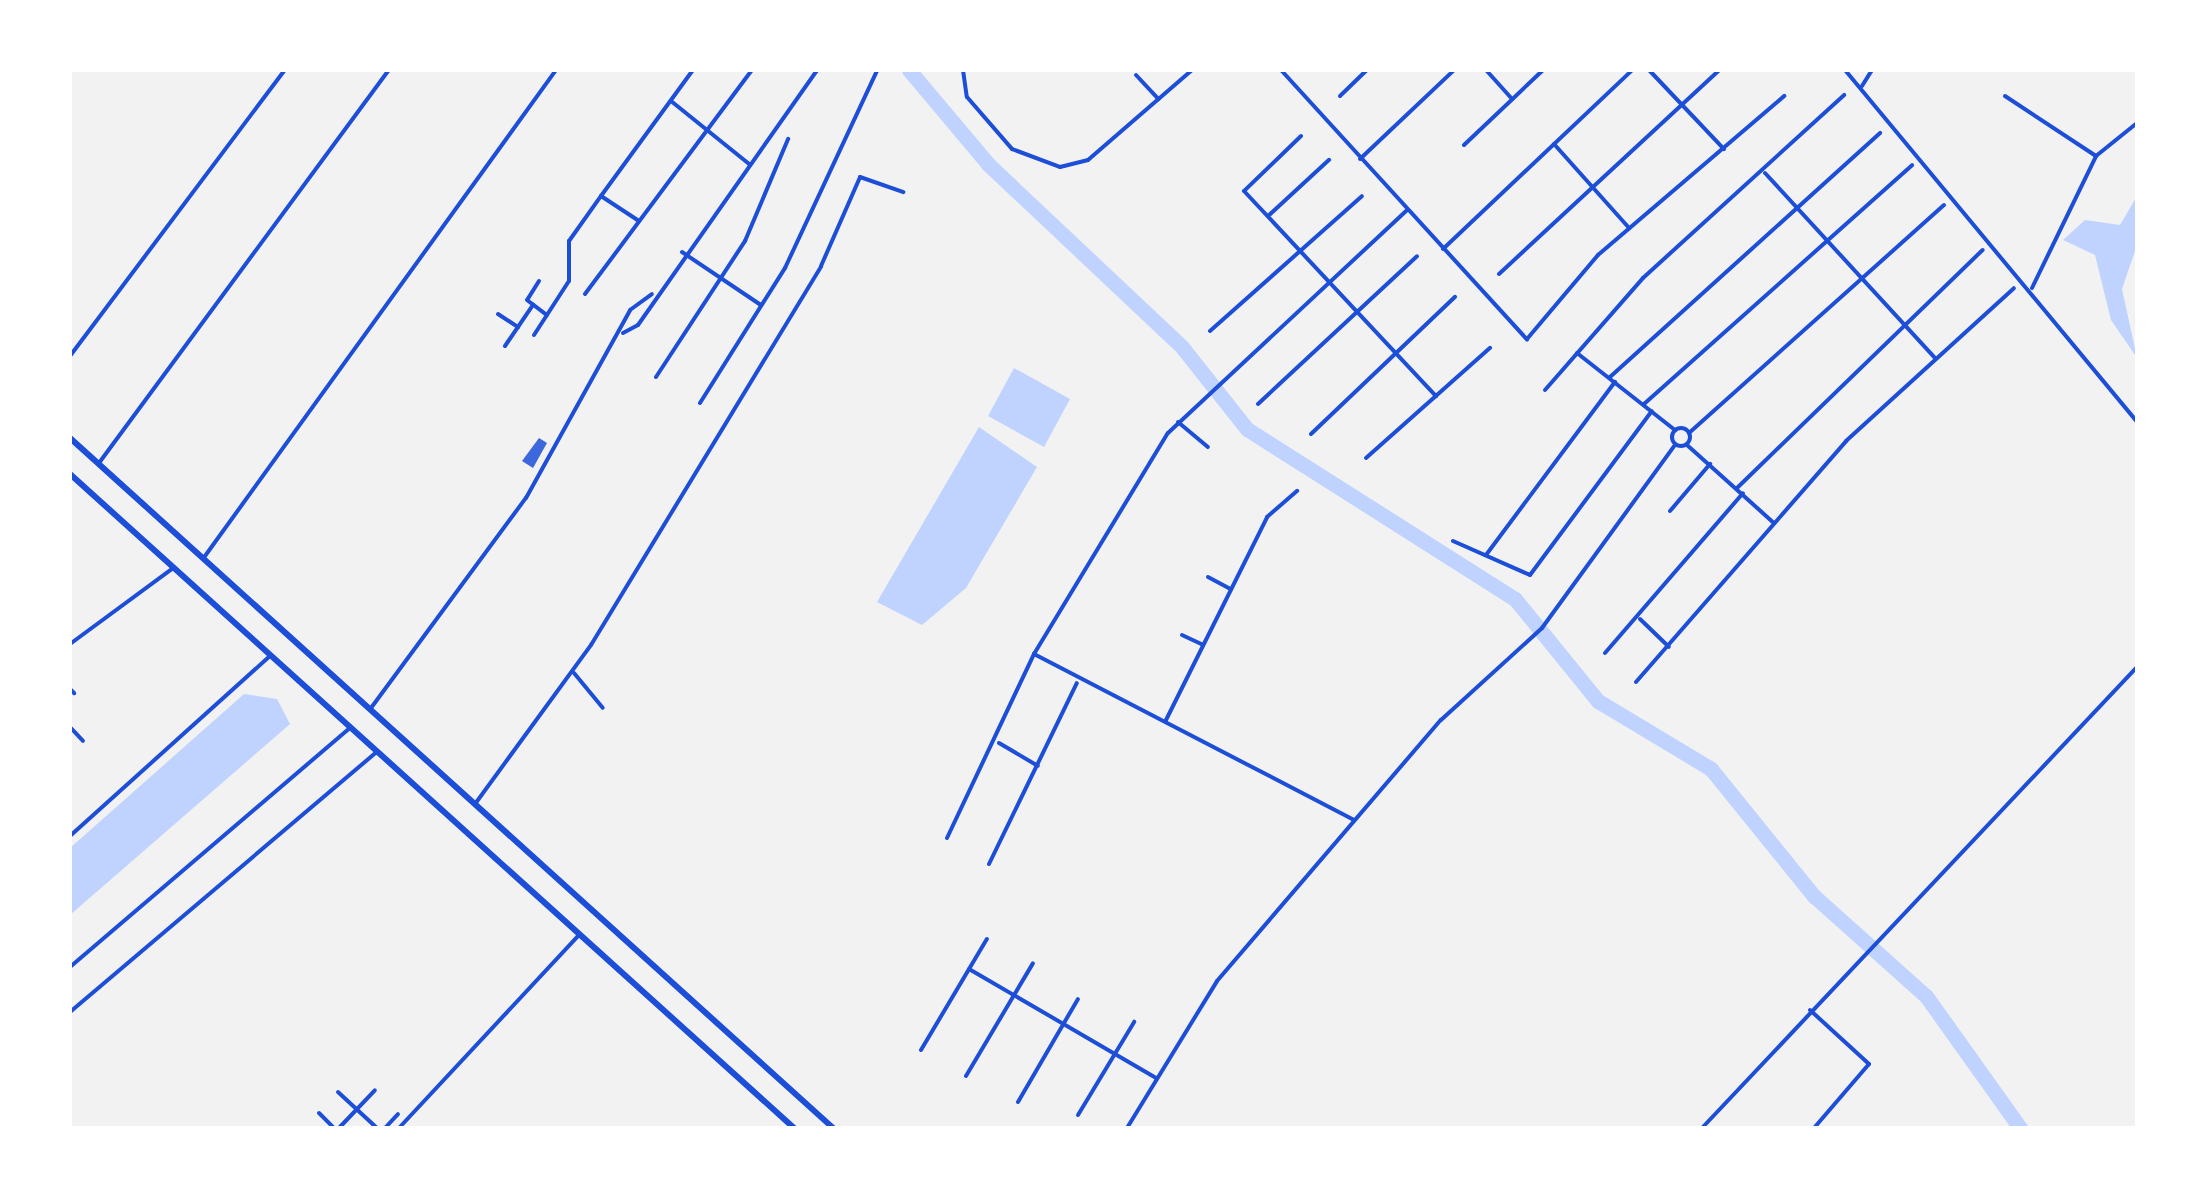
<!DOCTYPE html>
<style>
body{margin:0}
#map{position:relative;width:2207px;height:1198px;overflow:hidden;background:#f2f2f2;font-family:"Alegreya Sans",sans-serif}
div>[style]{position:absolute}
.water>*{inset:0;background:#bfd3fe}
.river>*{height:15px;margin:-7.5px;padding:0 7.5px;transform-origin:7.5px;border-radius:7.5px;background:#bfd3fe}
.building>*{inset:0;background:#3d67dc}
.minor>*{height:4px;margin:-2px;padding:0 2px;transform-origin:2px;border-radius:2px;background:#1d4ed8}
.minor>.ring{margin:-2px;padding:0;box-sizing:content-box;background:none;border:4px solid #1d4ed8;border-radius:50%}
.primary>*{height:6px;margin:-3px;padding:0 3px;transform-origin:3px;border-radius:3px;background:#1d4ed8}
span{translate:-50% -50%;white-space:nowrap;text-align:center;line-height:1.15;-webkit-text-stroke:9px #fff;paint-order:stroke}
.frame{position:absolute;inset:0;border:72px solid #fff;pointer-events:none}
</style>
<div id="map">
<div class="water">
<i style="clip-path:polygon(2137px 196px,2137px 245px,2122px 289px,2137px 358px,2111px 320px,2095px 255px,2063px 240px,2085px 220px,2120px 225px)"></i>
<i style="clip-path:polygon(1014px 368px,1070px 399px,1044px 447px,988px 416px)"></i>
<i style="clip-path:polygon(979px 427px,1037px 467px,966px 588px,922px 625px,877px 602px)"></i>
<i style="clip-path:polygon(244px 694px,277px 699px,290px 724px,70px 915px,70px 848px)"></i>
</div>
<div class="river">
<i style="left:909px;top:70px;width:124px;rotate:49.9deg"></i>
<i style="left:989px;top:165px;width:265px;rotate:43.3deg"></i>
<i style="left:1182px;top:347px;width:105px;rotate:51.6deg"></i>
<i style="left:1247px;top:429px;width:317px;rotate:32.4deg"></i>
<i style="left:1515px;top:599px;width:132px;rotate:50.9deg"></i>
<i style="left:1598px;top:701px;width:132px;rotate:31deg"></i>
<i style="left:1711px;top:769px;width:164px;rotate:51deg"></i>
<i style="left:1814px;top:896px;width:150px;rotate:41.8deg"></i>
<i style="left:1926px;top:996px;width:162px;rotate:54.5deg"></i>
</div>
<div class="building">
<i style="clip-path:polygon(539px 438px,547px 443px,533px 468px,522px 461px)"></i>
</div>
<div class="minor">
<i style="left:963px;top:70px;width:27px;rotate:82deg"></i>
<i style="left:967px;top:97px;width:69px;rotate:49.1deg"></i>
<i style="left:1012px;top:149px;width:51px;rotate:20.6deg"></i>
<i style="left:1060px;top:167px;width:29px;rotate:-14deg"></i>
<i style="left:1088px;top:160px;width:138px;rotate:-40.9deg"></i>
<i style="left:1281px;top:70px;width:365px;rotate:47.6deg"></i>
<i style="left:1527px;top:339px;width:110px;rotate:-49.8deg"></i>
<i style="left:1598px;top:255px;width:245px;rotate:-40.5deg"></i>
<i style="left:1486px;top:70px;width:39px;rotate:48deg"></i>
<i style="left:1649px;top:70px;width:109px;rotate:46.5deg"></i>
<i style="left:1845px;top:70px;width:457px;rotate:50.3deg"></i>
<i style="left:1136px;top:75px;width:33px;rotate:47deg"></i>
<i style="left:1862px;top:86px;width:19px;rotate:-58deg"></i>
<i style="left:1340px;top:96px;width:37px;rotate:-44deg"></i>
<i style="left:2005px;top:96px;width:109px;rotate:33.4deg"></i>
<i style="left:671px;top:101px;width:100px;rotate:38.9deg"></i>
<i style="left:1301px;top:136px;width:79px;rotate:136deg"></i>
<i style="left:1244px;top:191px;width:281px;rotate:46.9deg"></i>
<i style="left:1554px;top:144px;width:113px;rotate:48.2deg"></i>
<i style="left:1464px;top:145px;width:109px;rotate:-43.5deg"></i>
<i style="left:1360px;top:159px;width:129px;rotate:-43.4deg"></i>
<i style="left:1765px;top:173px;width:250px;rotate:47.4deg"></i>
<i style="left:601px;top:196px;width:156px;rotate:-53.9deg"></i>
<i style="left:1268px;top:216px;width:83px;rotate:-42.6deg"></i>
<i style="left:1443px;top:249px;width:260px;rotate:-43.4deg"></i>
<i style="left:682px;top:252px;width:95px;rotate:33.9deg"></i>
<i style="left:1499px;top:274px;width:300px;rotate:-42.8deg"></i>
<i style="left:539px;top:281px;width:22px;rotate:122deg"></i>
<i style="left:527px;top:300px;width:25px;rotate:37deg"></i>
<i style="left:2032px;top:288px;width:147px;rotate:-64.1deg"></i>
<i style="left:2096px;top:156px;width:53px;rotate:-38.8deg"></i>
<i style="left:585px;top:294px;width:279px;rotate:-53.3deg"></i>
<i style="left:498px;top:314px;width:24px;rotate:33deg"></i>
<i style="left:1210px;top:331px;width:203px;rotate:-41.6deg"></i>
<i style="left:623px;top:333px;width:17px;rotate:-28deg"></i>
<i style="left:638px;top:325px;width:312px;rotate:-54.9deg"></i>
<i style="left:534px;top:335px;width:64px;rotate:-57.1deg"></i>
<i style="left:569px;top:281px;width:40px;rotate:-90deg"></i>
<i style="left:569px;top:241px;width:55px;rotate:-54.6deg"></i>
<i style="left:601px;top:196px;width:45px;rotate:33.3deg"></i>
<i style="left:505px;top:346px;width:50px;rotate:-55.7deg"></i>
<i style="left:1577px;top:353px;width:125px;rotate:38.2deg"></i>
<i style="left:70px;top:356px;width:358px;rotate:-53.1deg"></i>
<i style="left:656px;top:377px;width:163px;rotate:-56.8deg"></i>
<i style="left:745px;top:241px;width:111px;rotate:-67.1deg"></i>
<i style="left:1610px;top:377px;width:364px;rotate:-42.1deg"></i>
<i style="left:1545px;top:390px;width:149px;rotate:-48.8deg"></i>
<i style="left:1643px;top:278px;width:272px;rotate:-42.3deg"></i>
<i style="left:700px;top:403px;width:160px;rotate:-57.8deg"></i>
<i style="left:785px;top:268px;width:217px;rotate:-65deg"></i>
<i style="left:1258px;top:404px;width:217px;rotate:-42.9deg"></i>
<i style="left:1644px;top:404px;width:359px;rotate:-41.7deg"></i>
<i style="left:1178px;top:422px;width:39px;rotate:40deg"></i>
<i class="ring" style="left:1672px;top:428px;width:14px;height:14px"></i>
<i style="left:1689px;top:433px;width:342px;rotate:-41.8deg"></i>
<i style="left:1311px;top:434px;width:199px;rotate:-43.6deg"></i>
<i style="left:1687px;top:445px;width:117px;rotate:41.9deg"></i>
<i style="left:1366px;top:458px;width:166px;rotate:-41.6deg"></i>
<i style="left:99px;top:463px;width:488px;rotate:-53.6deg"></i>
<i style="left:1737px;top:488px;width:342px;rotate:-44.1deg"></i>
<i style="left:1670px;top:511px;width:62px;rotate:-49.6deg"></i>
<i style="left:1453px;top:541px;width:84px;rotate:23.8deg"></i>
<i style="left:1530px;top:575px;width:204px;rotate:-53.4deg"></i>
<i style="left:1486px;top:555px;width:216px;rotate:-53.3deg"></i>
<i style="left:205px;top:556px;width:599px;rotate:-54.16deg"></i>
<i style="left:1208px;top:577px;width:26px;rotate:28deg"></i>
<i style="left:1640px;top:619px;width:40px;rotate:44deg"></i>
<i style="left:1182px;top:635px;width:23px;rotate:25deg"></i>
<i style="left:70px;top:644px;width:128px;rotate:-36.4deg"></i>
<i style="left:1605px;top:653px;width:211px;rotate:-49.2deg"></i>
<i style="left:1034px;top:654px;width:360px;rotate:27.4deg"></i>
<i style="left:574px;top:673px;width:45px;rotate:50.4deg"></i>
<i style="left:1636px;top:682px;width:320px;rotate:-48.9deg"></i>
<i style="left:1846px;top:441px;width:227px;rotate:-42.3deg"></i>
<i style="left:70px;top:689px;width:6px;rotate:45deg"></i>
<i style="left:371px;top:708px;width:261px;rotate:-53.6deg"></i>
<i style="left:526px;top:498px;width:215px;rotate:-61deg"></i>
<i style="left:630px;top:310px;width:27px;rotate:-36deg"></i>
<i style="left:1166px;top:720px;width:227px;rotate:-63.5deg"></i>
<i style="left:1267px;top:517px;width:40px;rotate:-41deg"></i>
<i style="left:70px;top:727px;width:19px;rotate:47deg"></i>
<i style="left:999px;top:743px;width:45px;rotate:30.5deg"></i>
<i style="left:475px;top:804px;width:197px;rotate:-53.9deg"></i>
<i style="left:591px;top:645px;width:443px;rotate:-58.7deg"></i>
<i style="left:821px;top:266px;width:97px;rotate:-66.3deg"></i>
<i style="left:860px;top:177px;width:46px;rotate:19.2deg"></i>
<i style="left:70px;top:836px;width:269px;rotate:-42deg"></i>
<i style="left:947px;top:838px;width:204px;rotate:-64.7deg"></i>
<i style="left:1034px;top:654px;width:258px;rotate:-58.8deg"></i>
<i style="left:1168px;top:433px;width:327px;rotate:-43deg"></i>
<i style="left:989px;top:864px;width:201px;rotate:-64.1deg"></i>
<i style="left:70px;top:967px;width:368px;rotate:-40.5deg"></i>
<i style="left:969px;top:969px;width:216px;rotate:30.2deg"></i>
<i style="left:1810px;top:1010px;width:80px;rotate:42.5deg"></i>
<i style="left:1869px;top:1064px;width:84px;rotate:130.7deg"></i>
<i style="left:70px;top:1012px;width:402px;rotate:-40.3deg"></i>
<i style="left:921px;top:1050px;width:129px;rotate:-59.3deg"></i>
<i style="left:966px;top:1076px;width:131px;rotate:-59.3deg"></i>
<i style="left:338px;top:1092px;width:53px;rotate:42.7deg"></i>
<i style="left:1018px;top:1102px;width:119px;rotate:-59.8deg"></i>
<i style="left:319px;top:1113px;width:21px;rotate:45deg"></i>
<i style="left:1078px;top:1115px;width:109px;rotate:-58.9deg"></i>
<i style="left:339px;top:1128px;width:52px;rotate:-46.5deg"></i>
<i style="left:385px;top:1128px;width:19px;rotate:-47deg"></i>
<i style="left:399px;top:1128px;width:262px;rotate:-47deg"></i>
<i style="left:1127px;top:1128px;width:172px;rotate:-58.5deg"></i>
<i style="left:1217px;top:981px;width:344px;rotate:-49.4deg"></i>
<i style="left:1441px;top:720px;width:137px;rotate:-42.3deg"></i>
<i style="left:1542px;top:628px;width:226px;rotate:-54deg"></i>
<i style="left:1702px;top:1128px;width:634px;rotate:-46.66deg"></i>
</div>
<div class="primary">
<i style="left:70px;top:438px;width:1029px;rotate:42.12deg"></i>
<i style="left:70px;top:474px;width:976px;rotate:42.09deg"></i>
</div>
<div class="frame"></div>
</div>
